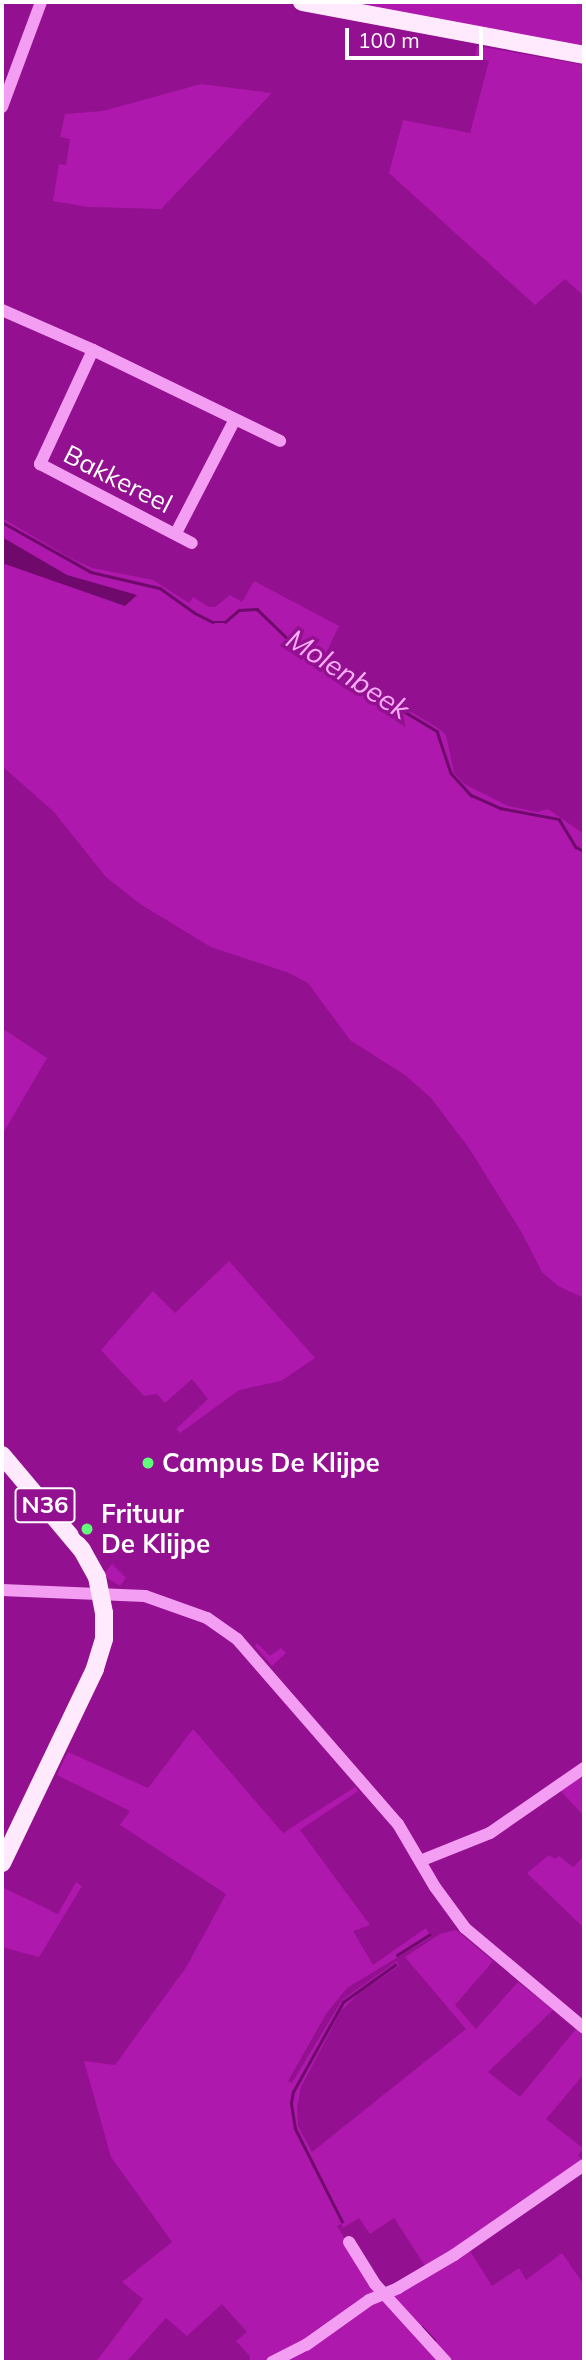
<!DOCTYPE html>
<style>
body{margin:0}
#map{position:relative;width:586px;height:2364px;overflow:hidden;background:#931190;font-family:Mulish,sans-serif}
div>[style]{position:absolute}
.green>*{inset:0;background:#ae18ac}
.water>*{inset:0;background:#6f0a6c}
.stream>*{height:2.5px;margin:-1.25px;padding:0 1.25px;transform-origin:1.25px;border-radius:1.25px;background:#6f0a6c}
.minor>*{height:12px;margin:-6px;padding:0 6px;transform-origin:6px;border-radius:6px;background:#f39ef2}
.major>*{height:18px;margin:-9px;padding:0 9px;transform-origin:9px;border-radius:9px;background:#ffeafd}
.dots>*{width:19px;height:19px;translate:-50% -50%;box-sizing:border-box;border:4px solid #931190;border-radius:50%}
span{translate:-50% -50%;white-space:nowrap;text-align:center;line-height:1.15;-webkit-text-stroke:7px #931190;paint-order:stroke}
.shield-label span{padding:2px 5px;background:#931190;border:2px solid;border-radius:5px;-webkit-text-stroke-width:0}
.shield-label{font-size:24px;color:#fff;font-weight:700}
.street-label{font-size:26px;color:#fff}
.poi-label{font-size:26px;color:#fff;font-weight:700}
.left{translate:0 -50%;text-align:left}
.water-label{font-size:28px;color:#faaefa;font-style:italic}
.frame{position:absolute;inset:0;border:4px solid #fff;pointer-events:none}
.scale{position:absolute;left:345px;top:28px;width:138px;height:32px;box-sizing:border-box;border:4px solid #fff;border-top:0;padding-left:9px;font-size:21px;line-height:24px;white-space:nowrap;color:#fff;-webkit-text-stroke:5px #931190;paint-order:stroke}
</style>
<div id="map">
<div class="green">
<i style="clip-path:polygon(342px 2px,584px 2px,584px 48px)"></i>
<i style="clip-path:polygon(477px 46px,584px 65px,584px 296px,565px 279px,535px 305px,389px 173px,403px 120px,470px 133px,489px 61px,475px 57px)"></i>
<i style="clip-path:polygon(201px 84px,272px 93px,161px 209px,88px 207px,53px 201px,59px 164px,66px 165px,70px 139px,60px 137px,65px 114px,103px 111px)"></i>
<i style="clip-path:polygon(2px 518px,70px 558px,92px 568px,153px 580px,189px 603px,193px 597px,209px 607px,215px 607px,230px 595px,242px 602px,254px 581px,339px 626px,325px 655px,353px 676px,441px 730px,446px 735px,454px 773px,464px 784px,508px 806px,538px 812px,548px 809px,584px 834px,584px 1298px,558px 1286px,542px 1272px,522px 1233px,469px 1148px,431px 1098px,405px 1075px,350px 1040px,308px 983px,289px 973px,211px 947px,140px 904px,106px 877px,54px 812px,2px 766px)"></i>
<i style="clip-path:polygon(2px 1028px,47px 1058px,2px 1135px)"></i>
<i style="clip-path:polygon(229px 1261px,315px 1358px,281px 1381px,239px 1390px,180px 1433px,176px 1429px,208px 1399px,192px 1379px,165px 1403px,157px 1394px,144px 1396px,101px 1350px,153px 1291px,175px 1313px)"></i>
<i style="clip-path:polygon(112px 1564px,126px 1578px,120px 1586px,107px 1578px,105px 1572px)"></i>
<i style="clip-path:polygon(257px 1643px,270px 1656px,281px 1648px,286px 1653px,272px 1666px,255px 1646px)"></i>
<i style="clip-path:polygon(193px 1729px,283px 1833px,355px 1787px,358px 1791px,300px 1830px,370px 1925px,353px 1931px,373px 1965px,426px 1928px,431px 1937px,347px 1988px,326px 2014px,288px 2081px,292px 2083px,342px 2000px,397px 1961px,399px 1966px,358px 1994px,341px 2011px,301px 2087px,297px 2108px,298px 2126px,312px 2152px,466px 2029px,405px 1957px,440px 1934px,456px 1930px,493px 1961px,455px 2005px,476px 2029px,518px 1982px,553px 2010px,488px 2072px,520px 2097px,576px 2029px,584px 2036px,584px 2074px,546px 2119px,584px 2149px,578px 2155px,584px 2162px,427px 2269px,394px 2218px,370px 2234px,359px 2218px,343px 2228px,341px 2224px,337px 2226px,377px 2291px,320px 2333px,267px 2360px,249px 2361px,250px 2356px,236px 2341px,247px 2332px,222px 2304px,187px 2336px,166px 2318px,126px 2362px,96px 2362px,143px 2299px,122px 2282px,172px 2242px,111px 2157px,84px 2061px,115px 2065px,187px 1966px,226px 1894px,120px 1825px,130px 1811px,57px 1775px,68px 1752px,148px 1788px)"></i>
<i style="clip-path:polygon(579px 1775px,584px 1781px,584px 1816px,559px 1789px)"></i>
<i style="clip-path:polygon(549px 1855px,555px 1859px,559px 1856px,573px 1867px,584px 1856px,584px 1928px,527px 1873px)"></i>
<i style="clip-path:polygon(76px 1882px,82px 1886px,39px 1957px,2px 1947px,2px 1887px,58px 1914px)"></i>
<i style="clip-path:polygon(470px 2251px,492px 2286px,519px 2268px,526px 2280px,562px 2253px,584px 2285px,584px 2362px,448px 2362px,393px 2297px)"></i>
<i style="clip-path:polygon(380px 2299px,443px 2362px,280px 2362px)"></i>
</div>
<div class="water">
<i style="clip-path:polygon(2px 537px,67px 575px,137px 595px,125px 606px,2px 563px)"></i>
</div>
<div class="stream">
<i style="left:2px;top:522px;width:102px;rotate:29.3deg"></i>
<i style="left:91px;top:572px;width:71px;rotate:13.1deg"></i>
<i style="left:160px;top:588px;width:43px;rotate:35.5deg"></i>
<i style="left:195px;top:613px;width:20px;rotate:27deg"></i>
<i style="left:213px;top:622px;width:12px"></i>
<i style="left:225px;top:622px;width:18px;rotate:-41deg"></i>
<i style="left:239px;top:610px;width:18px;rotate:-3deg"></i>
<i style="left:257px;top:609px;width:47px;rotate:44.1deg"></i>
<i style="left:291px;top:642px;width:46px;rotate:27.1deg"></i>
<i style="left:332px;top:663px;width:30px;rotate:40deg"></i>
<i style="left:355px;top:682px;width:96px;rotate:30.9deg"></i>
<i style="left:437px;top:731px;width:44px;rotate:71.6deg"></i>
<i style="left:451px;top:773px;width:30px;rotate:48deg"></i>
<i style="left:471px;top:795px;width:32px;rotate:24deg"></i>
<i style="left:500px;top:808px;width:60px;rotate:10.6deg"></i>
<i style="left:559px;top:819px;width:33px;rotate:59deg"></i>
<i style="left:576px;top:847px;width:9px;rotate:27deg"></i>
<i style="left:397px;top:1955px;width:38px;rotate:-32deg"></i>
<i style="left:342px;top:2222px;width:104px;rotate:-116.8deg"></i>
<i style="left:295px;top:2129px;width:26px;rotate:-99deg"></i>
<i style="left:291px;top:2103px;width:11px;rotate:-80deg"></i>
<i style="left:293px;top:2092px;width:103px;rotate:-60.9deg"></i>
<i style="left:343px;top:2002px;width:64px;rotate:-35.4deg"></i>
<i style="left:422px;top:2327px;width:18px;rotate:47deg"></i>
</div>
<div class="minor">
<i style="left:2px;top:107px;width:112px;rotate:-69.6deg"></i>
<i style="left:2px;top:310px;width:99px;rotate:23.7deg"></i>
<i style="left:93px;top:350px;width:208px;rotate:25.9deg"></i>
<i style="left:93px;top:350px;width:126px;rotate:114.9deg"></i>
<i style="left:40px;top:464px;width:171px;rotate:27.5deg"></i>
<i style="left:176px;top:533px;width:126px;rotate:-62.6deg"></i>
<i style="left:2px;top:1590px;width:143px;rotate:2.4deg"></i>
<i style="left:145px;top:1596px;width:66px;rotate:19.5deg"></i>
<i style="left:207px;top:1618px;width:37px;rotate:35deg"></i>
<i style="left:237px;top:1639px;width:245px;rotate:49deg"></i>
<i style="left:398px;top:1824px;width:73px;rotate:59.6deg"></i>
<i style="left:435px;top:1887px;width:51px;rotate:53.8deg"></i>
<i style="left:465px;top:1928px;width:155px;rotate:40deg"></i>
<i style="left:420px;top:1861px;width:75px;rotate:-21.8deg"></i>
<i style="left:490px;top:1833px;width:114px;rotate:-34.7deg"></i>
<i style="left:349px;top:2242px;width:49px;rotate:58.2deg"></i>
<i style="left:375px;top:2284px;width:105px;rotate:47.7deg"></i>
<i style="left:272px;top:2362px;width:38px;rotate:-27deg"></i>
<i style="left:306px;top:2345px;width:77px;rotate:-35.5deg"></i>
<i style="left:369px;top:2300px;width:31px;rotate:-22deg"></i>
<i style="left:398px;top:2288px;width:65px;rotate:-30.5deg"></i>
<i style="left:454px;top:2255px;width:158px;rotate:-34.7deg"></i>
</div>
<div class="major">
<i style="left:302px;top:2px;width:287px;rotate:10.6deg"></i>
<i style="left:2px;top:1455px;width:124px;rotate:49.9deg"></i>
<i style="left:82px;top:1550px;width:31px;rotate:61deg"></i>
<i style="left:97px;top:1577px;width:37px;rotate:79deg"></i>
<i style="left:104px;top:1613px;width:26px;rotate:90deg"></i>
<i style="left:104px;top:1639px;width:31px;rotate:107deg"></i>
<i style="left:95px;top:1669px;width:215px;rotate:115.6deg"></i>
</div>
<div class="dots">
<i style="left:148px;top:1463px;background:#60ff7b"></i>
<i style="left:87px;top:1529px;background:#60ff7b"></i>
</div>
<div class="shield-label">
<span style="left:45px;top:1505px">N36</span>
</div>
<div class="street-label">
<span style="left:118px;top:479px;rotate:27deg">Bakkereel</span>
</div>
<div class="poi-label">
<span class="left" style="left:162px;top:1463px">Campus De Klijpe</span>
<span class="left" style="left:101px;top:1529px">Frituur<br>De Klijpe</span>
</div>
<div class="water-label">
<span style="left:348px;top:674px;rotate:33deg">Molenbeek</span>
</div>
<div class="frame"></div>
<div class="scale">100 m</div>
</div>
